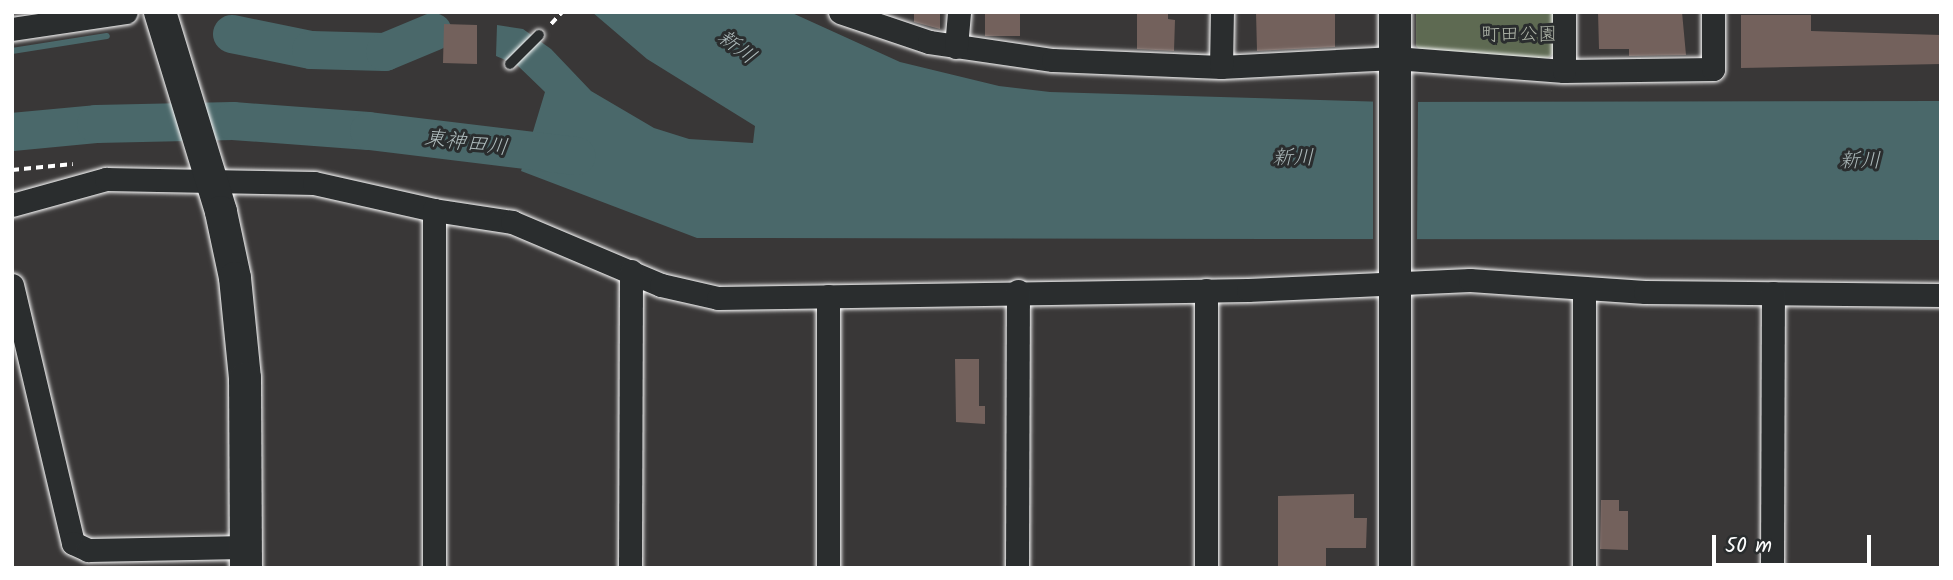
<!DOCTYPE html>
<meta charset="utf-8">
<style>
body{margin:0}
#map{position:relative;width:1953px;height:580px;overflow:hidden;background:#393737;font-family:Kalam,"Klee One",sans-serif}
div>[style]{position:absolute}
.green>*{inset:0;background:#5e6a52}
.water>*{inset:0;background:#4a686a}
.pier>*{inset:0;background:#393737}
.stream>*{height:6px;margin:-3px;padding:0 3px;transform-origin:3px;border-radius:3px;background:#4a686a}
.river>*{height:38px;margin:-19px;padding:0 19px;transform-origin:19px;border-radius:19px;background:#4a686a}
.building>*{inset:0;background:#73615c}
.path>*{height:3.5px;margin-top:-1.75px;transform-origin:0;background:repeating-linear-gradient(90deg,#fff 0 7px,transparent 0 12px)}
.roads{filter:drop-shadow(0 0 2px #fff) drop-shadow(0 0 2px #fff)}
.lane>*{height:10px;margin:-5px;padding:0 5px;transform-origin:5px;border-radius:5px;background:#2a2d2e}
.street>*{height:23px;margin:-11.5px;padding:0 11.5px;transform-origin:11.5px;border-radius:11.5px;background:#2a2d2e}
.secondary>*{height:32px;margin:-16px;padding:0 16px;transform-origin:16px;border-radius:16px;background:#2a2d2e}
span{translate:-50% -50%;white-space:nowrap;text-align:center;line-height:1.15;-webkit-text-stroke:6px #2a2d2e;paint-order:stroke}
.park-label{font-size:19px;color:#aeb4a8}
.water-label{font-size:21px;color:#aebbbc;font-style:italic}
.frame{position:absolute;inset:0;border:14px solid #fff;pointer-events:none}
.scale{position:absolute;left:1712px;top:535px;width:159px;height:32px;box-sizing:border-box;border:4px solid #fff;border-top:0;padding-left:9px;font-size:21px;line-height:24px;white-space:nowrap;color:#fff;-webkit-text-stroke:5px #2a2d2e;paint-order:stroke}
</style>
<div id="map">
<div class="green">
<i style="clip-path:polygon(1416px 12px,1555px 12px,1555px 52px,1545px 61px,1422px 52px,1416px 46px)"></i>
</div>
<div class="water">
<i style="clip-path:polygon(592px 12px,790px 12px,900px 62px,999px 86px,1050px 92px,1387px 102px,1941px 101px,1941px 240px,697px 238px,521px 171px,545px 92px,517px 65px,496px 56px,497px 25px,523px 29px,551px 49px,591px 91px,654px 128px,689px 139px,753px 143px,755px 126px,647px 59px)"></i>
</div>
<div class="pier">
<i style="clip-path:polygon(1373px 98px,1418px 98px,1417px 243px,1373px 243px)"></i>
</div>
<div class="stream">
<i style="left:12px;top:51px;width:96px;rotate:-9deg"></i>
</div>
<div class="river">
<i style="left:232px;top:34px;width:81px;rotate:11.4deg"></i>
<i style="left:311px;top:50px;width:74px;rotate:1.5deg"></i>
<i style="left:385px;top:52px;width:52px;rotate:-22.6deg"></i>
<i style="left:12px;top:132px;width:84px;rotate:-5.4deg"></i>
<i style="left:96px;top:124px;width:137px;rotate:-1.3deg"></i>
<i style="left:233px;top:121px;width:136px;rotate:4.2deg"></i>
<i style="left:369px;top:131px;width:209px;rotate:6.9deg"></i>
</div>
<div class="building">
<i style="clip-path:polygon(914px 12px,940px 12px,940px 29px,914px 22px)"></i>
<i style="clip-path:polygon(985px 12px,1020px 12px,1020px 36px,985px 36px)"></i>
<i style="clip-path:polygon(1137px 12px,1168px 12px,1168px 19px,1175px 20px,1174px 51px,1137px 49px)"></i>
<i style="clip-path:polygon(1256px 12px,1335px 12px,1335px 47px,1257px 51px)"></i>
<i style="clip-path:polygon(1598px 12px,1682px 12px,1686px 55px,1629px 56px,1629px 49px,1599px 49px)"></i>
<i style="clip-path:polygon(1741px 15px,1811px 15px,1811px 31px,1941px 35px,1941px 64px,1741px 68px)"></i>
<i style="clip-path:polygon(444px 24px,477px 25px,477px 64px,443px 63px)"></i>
<i style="clip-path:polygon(955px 359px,979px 359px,979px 406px,985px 406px,985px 424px,956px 422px)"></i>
<i style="clip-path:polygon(1354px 494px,1354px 518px,1367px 518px,1366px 548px,1326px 548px,1326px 566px,1278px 566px,1278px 496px)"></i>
<i style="clip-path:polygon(1601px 500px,1619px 500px,1619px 511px,1628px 511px,1628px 550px,1600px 549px)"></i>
</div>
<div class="path">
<i style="left:551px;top:24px;width:16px;rotate:-47deg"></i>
<i style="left:12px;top:170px;width:61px;rotate:-5.6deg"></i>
</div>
<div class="roads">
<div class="lane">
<i style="left:510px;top:64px;width:41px;rotate:-45deg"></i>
</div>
<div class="street">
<i style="left:840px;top:12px;width:94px;rotate:18.6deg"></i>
<i style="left:929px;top:42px;width:125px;rotate:8.3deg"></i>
<i style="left:1053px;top:60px;width:168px;rotate:2.4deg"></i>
<i style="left:1221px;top:67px;width:174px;rotate:-3deg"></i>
<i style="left:1395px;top:58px;width:169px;rotate:4.4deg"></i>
<i style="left:1564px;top:71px;width:149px;rotate:-0.8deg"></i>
<i style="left:1713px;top:69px;width:57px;rotate:-90deg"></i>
<i style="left:1564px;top:12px;width:59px;rotate:90deg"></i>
<i style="left:12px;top:29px;width:115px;rotate:-8.5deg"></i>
<i style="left:956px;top:47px;width:35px;rotate:-85deg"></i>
<i style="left:1221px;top:67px;width:55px;rotate:-89deg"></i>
<i style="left:12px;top:205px;width:98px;rotate:-15.5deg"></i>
<i style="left:106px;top:179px;width:208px;rotate:1.1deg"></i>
<i style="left:314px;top:183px;width:123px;rotate:12.7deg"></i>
<i style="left:434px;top:210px;width:79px;rotate:8.7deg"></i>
<i style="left:512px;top:222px;width:162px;rotate:22.9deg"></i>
<i style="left:661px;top:285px;width:58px;rotate:12.8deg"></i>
<i style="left:718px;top:298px;width:530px;rotate:-0.86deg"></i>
<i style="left:1248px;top:290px;width:222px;rotate:-2.6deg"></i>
<i style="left:1470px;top:280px;width:175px;rotate:3.9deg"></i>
<i style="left:1645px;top:292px;width:296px;rotate:0.6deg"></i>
<i style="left:12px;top:285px;width:265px;rotate:76.7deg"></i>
<i style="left:73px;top:543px;width:17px;rotate:25deg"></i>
<i style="left:88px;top:550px;width:158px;rotate:-1.1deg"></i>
<i style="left:434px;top:568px;width:358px;rotate:-90deg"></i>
<i style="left:630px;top:568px;width:297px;rotate:-89.8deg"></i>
<i style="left:828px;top:568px;width:272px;rotate:-90deg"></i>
<i style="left:1017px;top:568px;width:277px;rotate:-89.8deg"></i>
<i style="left:1206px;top:568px;width:278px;rotate:-90deg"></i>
<i style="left:1584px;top:568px;width:280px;rotate:-90deg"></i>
<i style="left:1772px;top:568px;width:275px;rotate:-89.8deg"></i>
</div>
<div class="secondary">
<i style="left:160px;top:12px;width:209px;rotate:73deg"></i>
<i style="left:221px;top:212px;width:67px;rotate:78deg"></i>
<i style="left:235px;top:278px;width:100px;rotate:84.3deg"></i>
<i style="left:245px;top:378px;width:190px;rotate:89.7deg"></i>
<i style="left:1395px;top:568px;width:556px;rotate:-90deg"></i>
</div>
</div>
<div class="park-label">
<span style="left:1519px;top:36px">町田公園</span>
</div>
<div class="water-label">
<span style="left:736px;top:48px;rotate:37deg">新川</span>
<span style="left:466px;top:144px;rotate:7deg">東神田川</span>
<span style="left:1293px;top:159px">新川</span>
<span style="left:1860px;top:162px">新川</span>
</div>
<div class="frame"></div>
<div class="scale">50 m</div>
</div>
